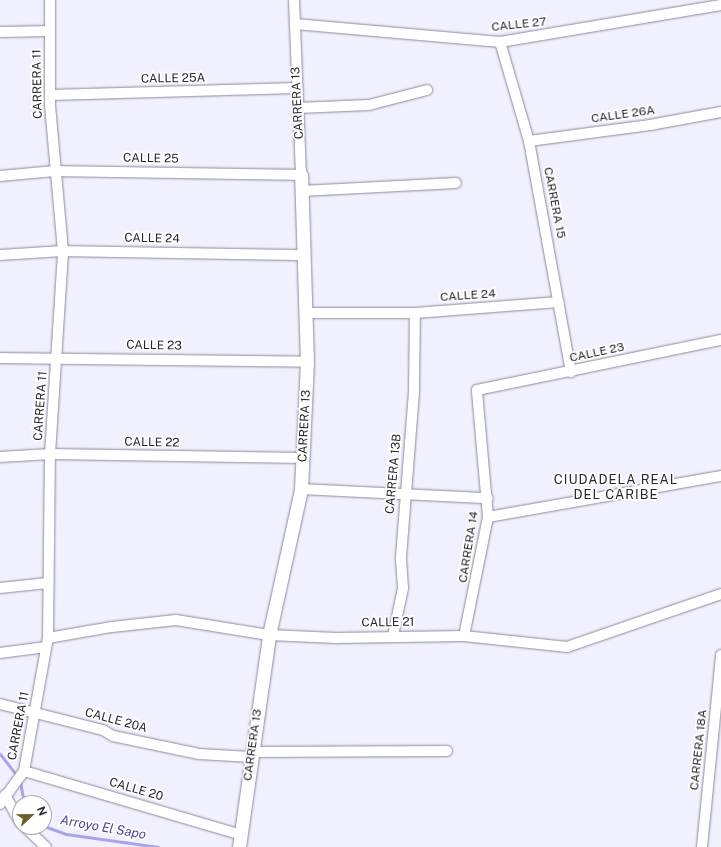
<!DOCTYPE html>
<style>
body{margin:0}
#map{position:relative;width:721px;height:847px;overflow:hidden;background:#f0f0fe;font-family:"Public Sans",sans-serif}
div>[style]{position:absolute}
.stream>*{height:3px;margin:-1.5px;padding:0 1.5px;transform-origin:1.5px;border-radius:1.5px;background:#a7a4e9}
.roads{filter:drop-shadow(0 0 1px #8a8a99) drop-shadow(0 0 1px #8a8a99)}
.minor>*{height:10px;margin:-5px;padding:0 5px;transform-origin:5px;border-radius:5px;background:#fff}
.tertiary>*{height:13px;margin:-6.5px;padding:0 6.5px;transform-origin:6.5px;border-radius:6.5px;background:#fff}
span{translate:-50% -50%;white-space:nowrap;text-align:center;line-height:1.15;-webkit-text-stroke:3.5px #fff;paint-order:stroke}
.street-label{font-size:12px;color:#27272d}
.neighbourhood-label{font-size:13px;color:#27272d;letter-spacing:1px}
.water-label{font-size:13px;color:#504596;font-style:italic}
.north{position:absolute;left:12px;top:795px;width:40px;height:40px;box-sizing:border-box;background:#fff;border:1px solid #a9a9ab;border-radius:50%;rotate:68deg;font-size:11px;font-weight:700;line-height:16px;text-align:center;color:#27272d}
.north::after{content:'';display:block;margin:auto;width:14px;height:18px;background:#705f2d;clip-path:polygon(50% 0,100% 100%,50% 72%,0 100%)}
</style>
<div id="map">
<div class="stream">
<i style="left:0;top:754px;width:23px;rotate:52deg"></i>
<i style="left:20px;top:782px;width:21px;rotate:79deg"></i>
<i style="left:44px;top:826px;width:23px;rotate:20deg"></i>
<i style="left:66px;top:834px;width:93px;rotate:8deg"></i>
</div>
<div class="roads">
<div class="minor">
<i style="left:295px;top:24px;width:206px;rotate:5deg"></i>
<i style="left:500px;top:42px;width:224px;rotate:-9.5deg"></i>
<i style="left:0;top:32px;width:50px;rotate:-1.1deg"></i>
<i style="left:500px;top:42px;width:103px;rotate:73.7deg"></i>
<i style="left:529px;top:141px;width:235px;rotate:79.7deg"></i>
<i style="left:50px;top:95px;width:247px;rotate:-1.6deg"></i>
<i style="left:298px;top:108px;width:71px;rotate:-2.4deg"></i>
<i style="left:369px;top:105px;width:60px;rotate:-14.5deg"></i>
<i style="left:529px;top:141px;width:122px;rotate:-7.5deg"></i>
<i style="left:650px;top:125px;width:72px;rotate:-10.4deg"></i>
<i style="left:0;top:176px;width:55px;rotate:-5.2deg"></i>
<i style="left:55px;top:171px;width:246px;rotate:0.9deg"></i>
<i style="left:301px;top:175px;width:175px;rotate:-92.3deg"></i>
<i style="left:302px;top:191px;width:154px;rotate:-3deg"></i>
<i style="left:0;top:255px;width:63px;rotate:-3.6deg"></i>
<i style="left:63px;top:251px;width:241px;rotate:1deg"></i>
<i style="left:306px;top:313px;width:109px"></i>
<i style="left:415px;top:313px;width:144px;rotate:-4.4deg"></i>
<i style="left:0;top:358px;width:307px;rotate:0.7deg"></i>
<i style="left:0;top:457px;width:50px;rotate:-3.4deg"></i>
<i style="left:50px;top:454px;width:253px;rotate:0.9deg"></i>
<i style="left:301px;top:489px;width:187px;rotate:2.8deg"></i>
<i style="left:488px;top:517px;width:237px;rotate:-10deg"></i>
<i style="left:0;top:588px;width:48px;rotate:-5.9deg"></i>
<i style="left:393px;top:636px;width:49px;rotate:-78.2deg"></i>
<i style="left:403px;top:588px;width:31px;rotate:-94deg"></i>
<i style="left:401px;top:557px;width:168px;rotate:-85.5deg"></i>
<i style="left:414px;top:390px;width:77px;rotate:-89.3deg"></i>
<i style="left:464px;top:636px;width:121px;rotate:-78.6deg"></i>
<i style="left:488px;top:517px;width:127px;rotate:-95deg"></i>
<i style="left:477px;top:390px;width:249px;rotate:-11.6deg"></i>
<i style="left:48px;top:638px;width:65px;rotate:-9.8deg"></i>
<i style="left:112px;top:627px;width:64px;rotate:-6.2deg"></i>
<i style="left:176px;top:620px;width:94px;rotate:9.2deg"></i>
<i style="left:269px;top:635px;width:67px;rotate:2.6deg"></i>
<i style="left:336px;top:638px;width:128px;rotate:-0.9deg"></i>
<i style="left:464px;top:636px;width:104px;rotate:6.1deg"></i>
<i style="left:567px;top:647px;width:163px;rotate:-19deg"></i>
<i style="left:0;top:653px;width:46px;rotate:-7.4deg"></i>
<i style="left:0;top:704px;width:106px;rotate:14.2deg"></i>
<i style="left:103px;top:730px;width:12px;rotate:31deg"></i>
<i style="left:113px;top:736px;width:88px;rotate:11.8deg"></i>
<i style="left:199px;top:754px;width:52px;rotate:3.3deg"></i>
<i style="left:251px;top:752px;width:196px;rotate:-0.3deg"></i>
<i style="left:24px;top:771px;width:226px;rotate:16.4deg"></i>
<i style="left:5px;top:795px;width:31px;rotate:61deg"></i>
<i style="left:0;top:804px;width:41px;rotate:-54deg"></i>
<i style="left:24px;top:771px;width:135px;rotate:-79.8deg"></i>
<i style="left:48px;top:638px;width:184px;rotate:-89.4deg"></i>
<i style="left:50px;top:454px;width:203px;rotate:-86.3deg"></i>
<i style="left:63px;top:251px;width:148px;rotate:-95.1deg"></i>
<i style="left:50px;top:104px;width:104px;rotate:-90deg"></i>
<i style="left:25px;top:827px;width:29px;rotate:44deg"></i>
<i style="left:702px;top:847px;width:193px;rotate:-84.3deg"></i>
</div>
<div class="tertiary">
<i style="left:239px;top:847px;width:214px;rotate:-81.9deg"></i>
<i style="left:269px;top:635px;width:149px;rotate:-77.6deg"></i>
<i style="left:301px;top:489px;width:127px;rotate:-87.3deg"></i>
<i style="left:307px;top:362px;width:187px;rotate:-91.8deg"></i>
</div>
</div>
<div class="street-label">
<span style="left:519px;top:25px;rotate:-6deg">CALLE 27</span>
<span style="left:173px;top:79px;rotate:-1deg">CALLE 25A</span>
<span style="left:38px;top:84px;rotate:-91deg">CARRERA 11</span>
<span style="left:298px;top:103px;rotate:-93deg">CARRERA 13</span>
<span style="left:623px;top:115px;rotate:-8deg">CALLE 26A</span>
<span style="left:151px;top:159px;rotate:1deg">CALLE 25</span>
<span style="left:554px;top:203px;rotate:79deg">CARRERA 15</span>
<span style="left:152px;top:239px;rotate:1deg">CALLE 24</span>
<span style="left:468px;top:296px;rotate:-4deg">CALLE 24</span>
<span style="left:154px;top:346px;rotate:1deg">CALLE 23</span>
<span style="left:597px;top:353px;rotate:-12deg">CALLE 23</span>
<span style="left:41px;top:406px;rotate:-86deg">CARRERA 11</span>
<span style="left:305px;top:426px;rotate:-87deg">CARRERA 13</span>
<span style="left:152px;top:443px;rotate:1deg">CALLE 22</span>
<span style="left:394px;top:474px;rotate:-85deg">CARRERA 13B</span>
<span style="left:469px;top:547px;rotate:-81deg">CARRERA 14</span>
<span style="left:388px;top:623px;rotate:-1deg">CALLE 21</span>
<span style="left:116px;top:721px;rotate:15deg">CALLE 20A</span>
<span style="left:19px;top:726px;rotate:-79deg">CARRERA 11</span>
<span style="left:253px;top:745px;rotate:-82deg">CARRERA 13</span>
<span style="left:699px;top:750px;rotate:-84deg">CARRERA 18A</span>
<span style="left:136px;top:790px;rotate:16deg">CALLE 20</span>
</div>
<div class="neighbourhood-label">
<span style="left:616px;top:488px">CIUDADELA REAL<br>DEL CARIBE</span>
</div>
<div class="water-label">
<span style="left:103px;top:828px;rotate:10deg">Arroyo El Sapo</span>
</div>
<div class="north">N</div>
</div>
